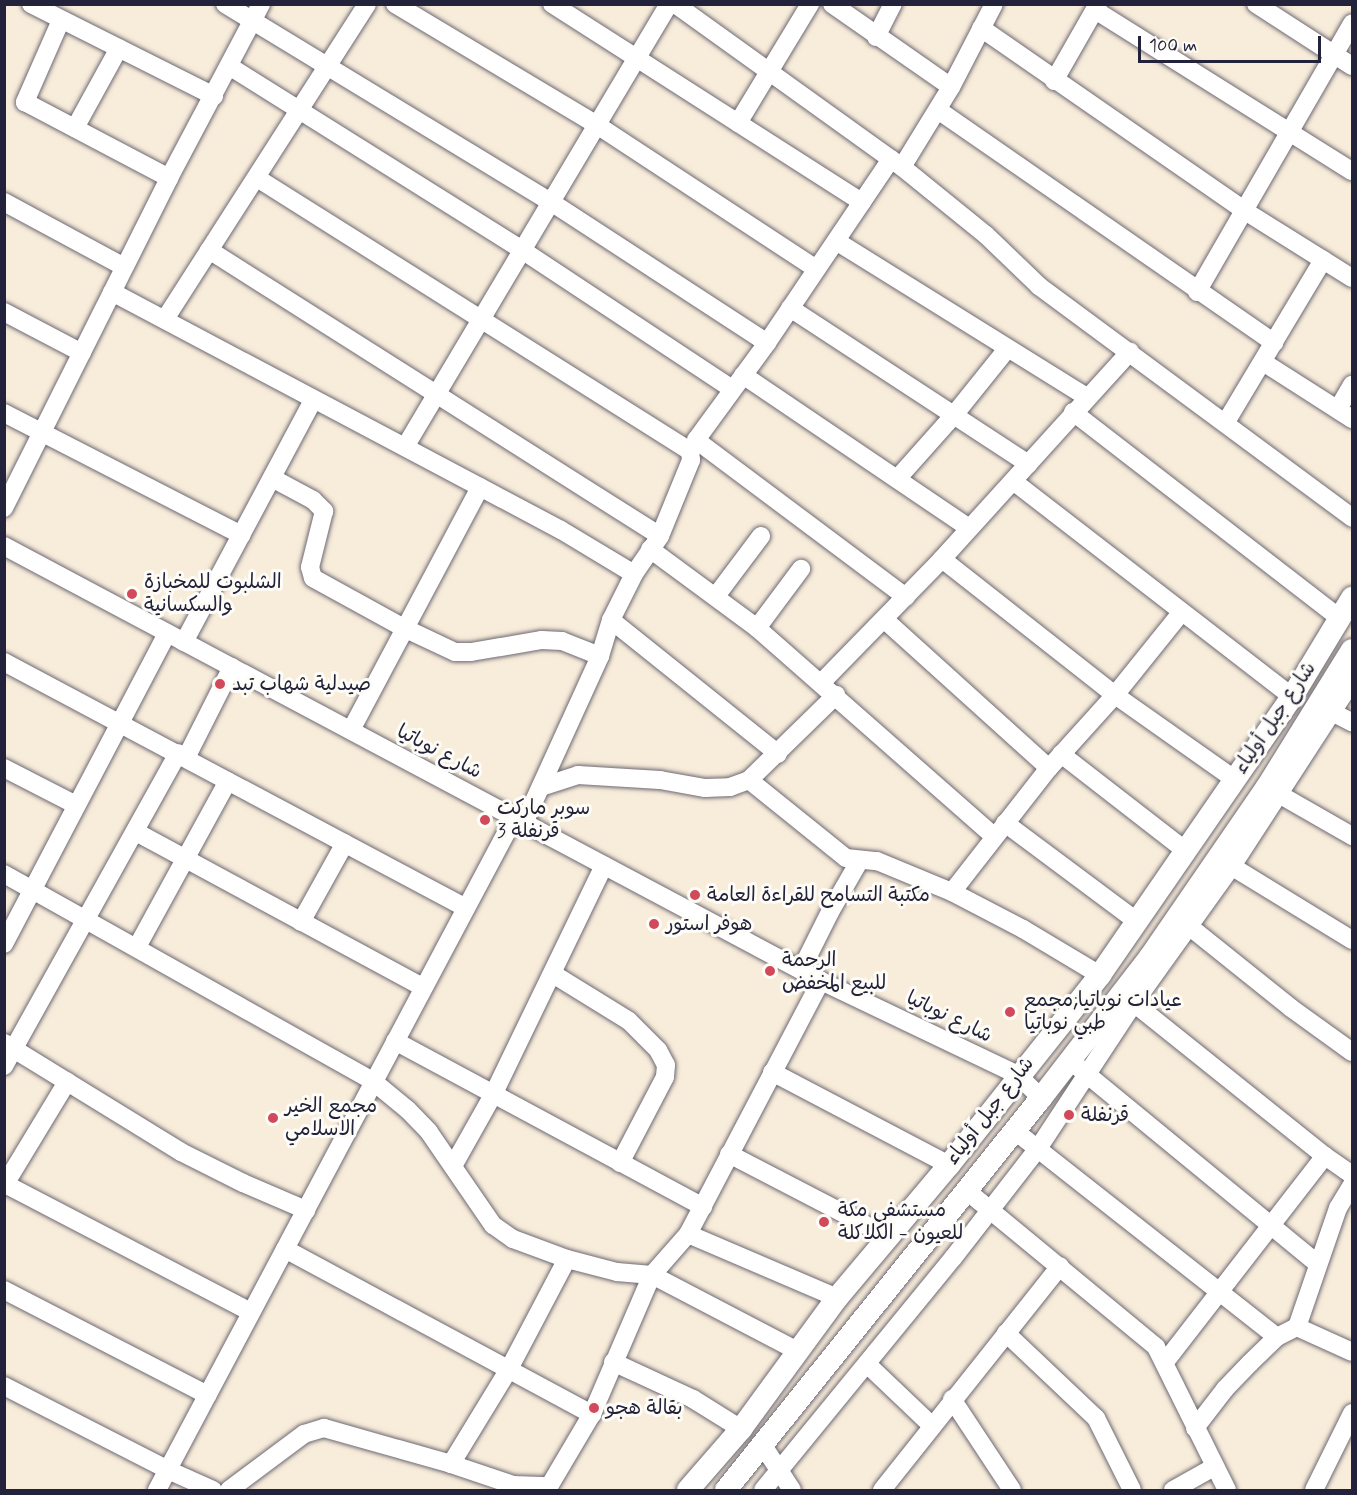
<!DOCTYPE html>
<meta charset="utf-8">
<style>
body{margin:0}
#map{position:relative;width:1357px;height:1495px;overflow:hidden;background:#f8ecda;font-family:Mynerve,"Playpen Sans Arabic",sans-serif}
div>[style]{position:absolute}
.roads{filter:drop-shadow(0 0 2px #6d6973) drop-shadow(0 0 2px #6d6973)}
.minor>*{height:18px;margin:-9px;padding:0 9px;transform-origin:9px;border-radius:9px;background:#fff}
.major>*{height:22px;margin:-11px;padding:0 11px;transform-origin:11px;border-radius:11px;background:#fff}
.dots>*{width:16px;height:16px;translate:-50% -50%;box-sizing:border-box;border:3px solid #fdfcf7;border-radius:50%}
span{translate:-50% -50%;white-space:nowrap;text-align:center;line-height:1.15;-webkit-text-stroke:6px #fdfcf7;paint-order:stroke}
.poi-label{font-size:20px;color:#22223b}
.left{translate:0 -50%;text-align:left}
.street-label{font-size:20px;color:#22223b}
.frame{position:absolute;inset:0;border:6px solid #22223b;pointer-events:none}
.scale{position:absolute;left:1138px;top:36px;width:183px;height:27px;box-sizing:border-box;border:3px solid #22223b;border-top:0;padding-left:8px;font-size:18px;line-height:21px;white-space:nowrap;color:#22223b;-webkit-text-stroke:4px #fdfcf7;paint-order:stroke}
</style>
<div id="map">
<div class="roads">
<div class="minor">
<i style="left:31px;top:4px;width:205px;rotate:26.7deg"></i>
<i style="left:225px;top:4px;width:381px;rotate:31.3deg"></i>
<i style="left:551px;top:202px;width:258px;rotate:33.1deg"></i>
<i style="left:395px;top:4px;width:235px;rotate:30.9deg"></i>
<i style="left:597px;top:125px;width:262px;rotate:33.3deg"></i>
<i style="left:552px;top:4px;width:368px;rotate:32.6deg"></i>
<i style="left:675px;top:4px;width:279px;rotate:35.7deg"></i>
<i style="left:902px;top:167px;width:108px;rotate:39deg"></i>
<i style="left:986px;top:235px;width:74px;rotate:43.9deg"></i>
<i style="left:1039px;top:286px;width:390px;rotate:36.5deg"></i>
<i style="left:832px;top:4px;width:145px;rotate:34.9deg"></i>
<i style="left:1256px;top:4px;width:114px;rotate:32.9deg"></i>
<i style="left:1095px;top:10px;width:303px;rotate:32.1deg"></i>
<i style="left:61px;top:20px;width:90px;rotate:113.7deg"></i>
<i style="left:25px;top:102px;width:163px;rotate:27.8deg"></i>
<i style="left:981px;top:28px;width:321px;rotate:34.7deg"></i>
<i style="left:1245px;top:211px;width:126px;rotate:32.1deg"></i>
<i style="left:876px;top:37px;width:37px;rotate:-63deg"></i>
<i style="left:229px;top:66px;width:346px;rotate:32.1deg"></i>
<i style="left:522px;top:250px;width:252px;rotate:33.5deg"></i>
<i style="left:1054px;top:81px;width:89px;rotate:-60.3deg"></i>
<i style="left:938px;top:110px;width:409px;rotate:34.7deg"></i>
<i style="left:738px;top:123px;width:139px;rotate:-58.8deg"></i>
<i style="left:75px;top:128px;width:91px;rotate:-61.2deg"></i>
<i style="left:891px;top:159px;width:222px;rotate:124deg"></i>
<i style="left:767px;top:343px;width:120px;rotate:126.2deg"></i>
<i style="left:696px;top:440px;width:262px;rotate:36.8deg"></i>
<i style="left:902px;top:167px;width:94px;rotate:-58.5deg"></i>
<i style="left:951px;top:87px;width:93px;rotate:-62.6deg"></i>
<i style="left:257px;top:178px;width:512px;rotate:32.23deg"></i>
<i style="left:4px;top:202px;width:136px;rotate:28.4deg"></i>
<i style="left:836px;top:241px;width:296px;rotate:31.9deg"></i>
<i style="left:209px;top:250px;width:534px;rotate:32.38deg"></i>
<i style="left:112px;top:292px;width:508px;rotate:27.93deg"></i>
<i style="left:561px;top:530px;width:85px;rotate:31.1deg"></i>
<i style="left:1197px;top:292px;width:310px;rotate:-60deg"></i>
<i style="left:790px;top:308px;width:285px;rotate:33.2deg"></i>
<i style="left:4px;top:312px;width:88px;rotate:27.7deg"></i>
<i style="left:165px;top:319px;width:374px;rotate:-57.3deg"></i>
<i style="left:1263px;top:362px;width:106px;rotate:32.6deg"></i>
<i style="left:743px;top:375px;width:273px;rotate:34.1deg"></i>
<i style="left:1338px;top:409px;width:28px;rotate:-60deg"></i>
<i style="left:1073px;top:412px;width:337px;rotate:37.7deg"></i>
<i style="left:4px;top:413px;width:267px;rotate:27.2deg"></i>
<i style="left:1226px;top:422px;width:189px;rotate:-59.1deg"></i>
<i style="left:405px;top:447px;width:516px;rotate:-59.21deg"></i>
<i style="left:272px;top:478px;width:47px;rotate:28.2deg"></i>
<i style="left:313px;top:500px;width:16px;rotate:45deg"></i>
<i style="left:324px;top:511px;width:58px;rotate:104deg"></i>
<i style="left:310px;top:567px;width:11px;rotate:75deg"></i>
<i style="left:313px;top:578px;width:104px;rotate:28.8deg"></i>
<i style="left:404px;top:628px;width:56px;rotate:25.2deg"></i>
<i style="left:455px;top:652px;width:16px"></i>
<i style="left:471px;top:652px;width:72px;rotate:-9.6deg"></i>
<i style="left:542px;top:640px;width:20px;rotate:3deg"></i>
<i style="left:562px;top:641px;width:41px;rotate:21.5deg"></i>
<i style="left:897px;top:479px;width:86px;rotate:-48.3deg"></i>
<i style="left:954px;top:415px;width:85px;rotate:-51.2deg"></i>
<i style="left:1013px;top:481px;width:353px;rotate:37.7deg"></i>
<i style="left:4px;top:508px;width:369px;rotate:-63.4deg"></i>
<i style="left:169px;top:178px;width:197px;rotate:-62.1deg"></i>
<i style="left:4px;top:546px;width:926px;rotate:28.03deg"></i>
<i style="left:821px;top:981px;width:218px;rotate:25.5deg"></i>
<i style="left:1018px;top:1075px;width:33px;rotate:45deg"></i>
<i style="left:650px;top:549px;width:133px;rotate:36.4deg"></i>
<i style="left:757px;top:628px;width:315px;rotate:41.3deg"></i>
<i style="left:942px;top:559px;width:220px;rotate:38.2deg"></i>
<i style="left:1115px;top:695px;width:146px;rotate:35.2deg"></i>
<i style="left:716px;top:596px;width:75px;rotate:-53.1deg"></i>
<i style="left:611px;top:620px;width:214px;rotate:38.7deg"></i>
<i style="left:885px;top:620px;width:221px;rotate:42.1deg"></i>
<i style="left:757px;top:628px;width:74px;rotate:-53.3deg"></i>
<i style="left:184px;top:642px;width:274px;rotate:-61.9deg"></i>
<i style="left:4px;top:662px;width:523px;rotate:28.03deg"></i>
<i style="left:821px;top:683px;width:173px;rotate:-45.7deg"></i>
<i style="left:942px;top:559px;width:280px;rotate:-47.8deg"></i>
<i style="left:1322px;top:707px;width:34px;rotate:27deg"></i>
<i style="left:351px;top:730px;width:275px;rotate:-62deg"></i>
<i style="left:1061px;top:754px;width:158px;rotate:37.8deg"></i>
<i style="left:186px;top:758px;width:102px;rotate:-63.2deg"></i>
<i style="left:4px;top:768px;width:81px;rotate:27.2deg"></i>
<i style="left:749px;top:780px;width:124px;rotate:38.8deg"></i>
<i style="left:846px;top:858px;width:31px;rotate:6deg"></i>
<i style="left:877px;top:861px;width:81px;rotate:22.5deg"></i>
<i style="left:952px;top:892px;width:80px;rotate:27.5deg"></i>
<i style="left:1023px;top:929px;width:90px;rotate:30.9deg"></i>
<i style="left:541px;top:787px;width:39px;rotate:-18deg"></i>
<i style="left:578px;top:775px;width:82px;rotate:3.5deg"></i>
<i style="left:660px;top:780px;width:46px;rotate:10.1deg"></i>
<i style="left:705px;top:788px;width:25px;rotate:-2deg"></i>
<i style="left:730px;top:787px;width:20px;rotate:-20deg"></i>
<i style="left:749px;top:780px;width:122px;rotate:-44.3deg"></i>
<i style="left:1270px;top:789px;width:95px;rotate:29.8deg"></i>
<i style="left:524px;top:823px;width:183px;rotate:-65.5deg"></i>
<i style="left:600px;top:656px;width:38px;rotate:-73deg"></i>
<i style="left:611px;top:620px;width:51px;rotate:-63.4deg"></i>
<i style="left:634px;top:574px;width:46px;rotate:-55.6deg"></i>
<i style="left:660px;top:536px;width:82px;rotate:-67.8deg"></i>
<i style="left:691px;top:460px;width:9px;rotate:-96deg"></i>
<i style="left:690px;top:451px;width:10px;rotate:-53deg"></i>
<i style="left:1005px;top:823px;width:166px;rotate:36.7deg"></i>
<i style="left:136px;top:832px;width:326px;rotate:28.4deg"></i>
<i style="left:1223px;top:861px;width:151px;rotate:31.5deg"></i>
<i style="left:4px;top:874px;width:424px;rotate:29.3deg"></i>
<i style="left:374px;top:1082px;width:44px;rotate:39.5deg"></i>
<i style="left:408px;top:1110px;width:30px;rotate:46deg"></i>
<i style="left:429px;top:1132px;width:113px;rotate:55.5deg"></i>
<i style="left:493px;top:1225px;width:24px;rotate:35deg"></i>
<i style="left:513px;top:1239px;width:58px;rotate:20.3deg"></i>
<i style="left:567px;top:1259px;width:52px;rotate:14.6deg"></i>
<i style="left:617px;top:1272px;width:35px;rotate:5deg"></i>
<i style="left:652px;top:1275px;width:166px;rotate:27.6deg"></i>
<i style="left:952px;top:892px;width:157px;rotate:-52deg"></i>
<i style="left:1049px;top:768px;width:98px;rotate:-47.9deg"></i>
<i style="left:1115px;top:695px;width:105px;rotate:-51.2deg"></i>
<i style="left:1180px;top:919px;width:142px;rotate:38.7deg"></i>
<i style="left:1291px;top:1008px;width:75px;rotate:35.8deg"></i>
<i style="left:301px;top:922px;width:90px;rotate:-60.9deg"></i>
<i style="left:4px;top:944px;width:351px;rotate:-62.3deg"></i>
<i style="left:137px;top:947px;width:189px;rotate:-61.3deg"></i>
<i style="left:801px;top:970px;width:65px;rotate:-63.4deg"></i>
<i style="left:830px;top:912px;width:60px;rotate:-60deg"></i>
<i style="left:553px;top:974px;width:89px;rotate:31.7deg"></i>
<i style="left:629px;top:1021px;width:41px;rotate:45deg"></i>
<i style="left:658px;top:1050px;width:17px;rotate:62deg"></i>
<i style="left:666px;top:1065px;width:12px;rotate:95deg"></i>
<i style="left:665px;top:1077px;width:97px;rotate:117.6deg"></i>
<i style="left:1125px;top:996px;width:256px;rotate:38.7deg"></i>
<i style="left:1325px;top:1156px;width:33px;rotate:35deg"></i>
<i style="left:395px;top:1041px;width:350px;rotate:28.3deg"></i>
<i style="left:4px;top:1043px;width:208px;rotate:31.6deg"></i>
<i style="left:181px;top:1152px;width:69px;rotate:26.6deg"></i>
<i style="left:243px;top:1183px;width:69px;rotate:23.2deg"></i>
<i style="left:4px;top:1066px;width:358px;rotate:-60.9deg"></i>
<i style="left:1078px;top:1067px;width:310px;rotate:39.4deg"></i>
<i style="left:772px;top:1072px;width:200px;rotate:27.7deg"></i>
<i style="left:1015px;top:1131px;width:333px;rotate:38.2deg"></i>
<i style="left:729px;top:1154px;width:178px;rotate:27.4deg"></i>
<i style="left:453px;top:1166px;width:81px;rotate:-60.6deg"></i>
<i style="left:493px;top:1095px;width:255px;rotate:-64.2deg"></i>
<i style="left:5px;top:1184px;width:277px;rotate:27.5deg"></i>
<i style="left:4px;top:1186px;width:122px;rotate:-58.8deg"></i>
<i style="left:967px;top:1191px;width:245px;rotate:39.5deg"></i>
<i style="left:1156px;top:1347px;width:160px;rotate:63.6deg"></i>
<i style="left:688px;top:1234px;width:162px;rotate:23.2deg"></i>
<i style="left:285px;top:1249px;width:349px;rotate:28.3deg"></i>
<i style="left:4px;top:1290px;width:229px;rotate:27.3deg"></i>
<i style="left:1297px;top:1327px;width:60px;rotate:24.4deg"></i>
<i style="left:1006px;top:1333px;width:124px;rotate:43.4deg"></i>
<i style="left:1096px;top:1418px;width:80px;rotate:63.4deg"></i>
<i style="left:613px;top:1362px;width:88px;rotate:24.8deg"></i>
<i style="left:693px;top:1399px;width:57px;rotate:32deg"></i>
<i style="left:1165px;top:1362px;width:261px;rotate:-52.2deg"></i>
<i style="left:867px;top:1364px;width:90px;rotate:43.6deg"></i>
<i style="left:4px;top:1386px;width:184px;rotate:27.1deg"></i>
<i style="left:168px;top:1470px;width:49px;rotate:24deg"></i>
<i style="left:952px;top:1399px;width:109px;rotate:56.6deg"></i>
<i style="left:1195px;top:1428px;width:49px;rotate:-52.4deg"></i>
<i style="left:1225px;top:1389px;width:36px;rotate:-46deg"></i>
<i style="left:1250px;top:1363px;width:37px;rotate:-44deg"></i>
<i style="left:1277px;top:1337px;width:22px;rotate:-27deg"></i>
<i style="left:1297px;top:1327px;width:126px;rotate:-71deg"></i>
<i style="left:1338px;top:1208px;width:27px;rotate:-59deg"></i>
<i style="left:762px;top:1444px;width:55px;rotate:56.9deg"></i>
<i style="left:451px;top:1464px;width:111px;rotate:-58.6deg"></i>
<i style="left:509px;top:1369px;width:124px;rotate:-62.2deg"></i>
<i style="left:157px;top:1490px;width:761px;rotate:-62.02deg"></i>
<i style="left:229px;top:1490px;width:94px;rotate:-36.7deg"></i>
<i style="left:304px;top:1434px;width:21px;rotate:-17deg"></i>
<i style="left:324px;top:1428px;width:132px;rotate:15.8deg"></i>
<i style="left:451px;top:1464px;width:65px;rotate:18.7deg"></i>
<i style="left:513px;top:1485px;width:36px;rotate:2deg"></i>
<i style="left:547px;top:1490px;width:88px;rotate:-59.4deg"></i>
<i style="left:592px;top:1414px;width:151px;rotate:-66.7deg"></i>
<i style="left:652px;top:1275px;width:55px;rotate:-48.7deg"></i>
<i style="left:688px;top:1234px;width:286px;rotate:-62.3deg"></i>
<i style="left:763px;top:1490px;width:300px;rotate:-50.7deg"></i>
<i style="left:953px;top:1258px;width:140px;rotate:-52.2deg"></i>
<i style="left:1039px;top:1147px;width:173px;rotate:-56.6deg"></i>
<i style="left:1134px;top:1003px;width:168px;rotate:-54.4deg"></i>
<i style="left:1232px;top:866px;width:221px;rotate:-57deg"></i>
<i style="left:882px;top:1490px;width:286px;rotate:-51.5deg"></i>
<i style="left:1173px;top:1490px;width:47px;rotate:-29.3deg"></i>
<i style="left:1314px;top:1490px;width:86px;rotate:-63.7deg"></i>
</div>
<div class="major">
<i style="left:688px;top:1490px;width:81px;rotate:-49deg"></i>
<i style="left:741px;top:1429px;width:162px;rotate:-53.8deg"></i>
<i style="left:837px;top:1298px;width:174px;rotate:-49.9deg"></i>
<i style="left:949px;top:1165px;width:243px;rotate:-51.5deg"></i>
<i style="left:1100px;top:975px;width:338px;rotate:-55.4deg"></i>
<i style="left:1292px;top:697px;width:116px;rotate:-58.8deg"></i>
<i style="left:726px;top:1490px;width:503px;rotate:-51.22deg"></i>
<i style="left:1041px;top:1098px;width:178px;rotate:-52.3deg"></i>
<i style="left:1150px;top:957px;width:206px;rotate:-55.5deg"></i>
<i style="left:1267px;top:787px;width:161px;rotate:-58.2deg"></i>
</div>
</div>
<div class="dots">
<i style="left:132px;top:594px;background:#d1495b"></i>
<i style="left:220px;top:684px;background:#d1495b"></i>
<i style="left:485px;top:820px;background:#d1495b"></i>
<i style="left:695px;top:895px;background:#d1495b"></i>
<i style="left:654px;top:924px;background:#d1495b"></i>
<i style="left:770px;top:971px;background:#d1495b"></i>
<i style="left:1010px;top:1012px;background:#d1495b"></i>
<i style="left:1069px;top:1115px;background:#d1495b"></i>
<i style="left:273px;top:1118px;background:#d1495b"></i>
<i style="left:824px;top:1222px;background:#d1495b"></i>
<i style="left:594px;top:1408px;background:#d1495b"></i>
</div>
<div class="poi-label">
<span class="left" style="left:144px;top:594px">الشلبوت للمخبازة<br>والسكسانية</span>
<span class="left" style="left:232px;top:684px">صيدلية شهاب تبد</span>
<span class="left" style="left:497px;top:820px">سوبر ماركت<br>قرنفلة 3</span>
<span class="left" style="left:707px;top:895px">مكتبة التسامح للقراءة العامة</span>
<span class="left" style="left:666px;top:924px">هوفر استور</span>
<span class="left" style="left:782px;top:972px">الرحمة<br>للبيع المخفض</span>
<span class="left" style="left:1024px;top:1012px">عيادات نوباتيا;مجمع<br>طبي نوباتيا</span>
<span class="left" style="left:285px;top:1118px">مجمع الخير<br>الاسلامي</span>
<span class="left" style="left:1081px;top:1115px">قرنفلة</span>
<span class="left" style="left:838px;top:1222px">مستشفى مكة<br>للعيون - الكلاكلة</span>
<span class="left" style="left:606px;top:1408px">بقالة هجو</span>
</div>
<div class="street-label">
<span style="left:1275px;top:718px;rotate:-56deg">شارع جبل أولياء</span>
<span style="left:439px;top:752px;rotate:28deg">شارع نوباتيا</span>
<span style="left:949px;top:1017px;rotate:26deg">شارع نوباتيا</span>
<span style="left:990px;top:1111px;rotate:-52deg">شارع جبل أولياء</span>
</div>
<div class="frame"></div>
<div class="scale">100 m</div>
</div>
